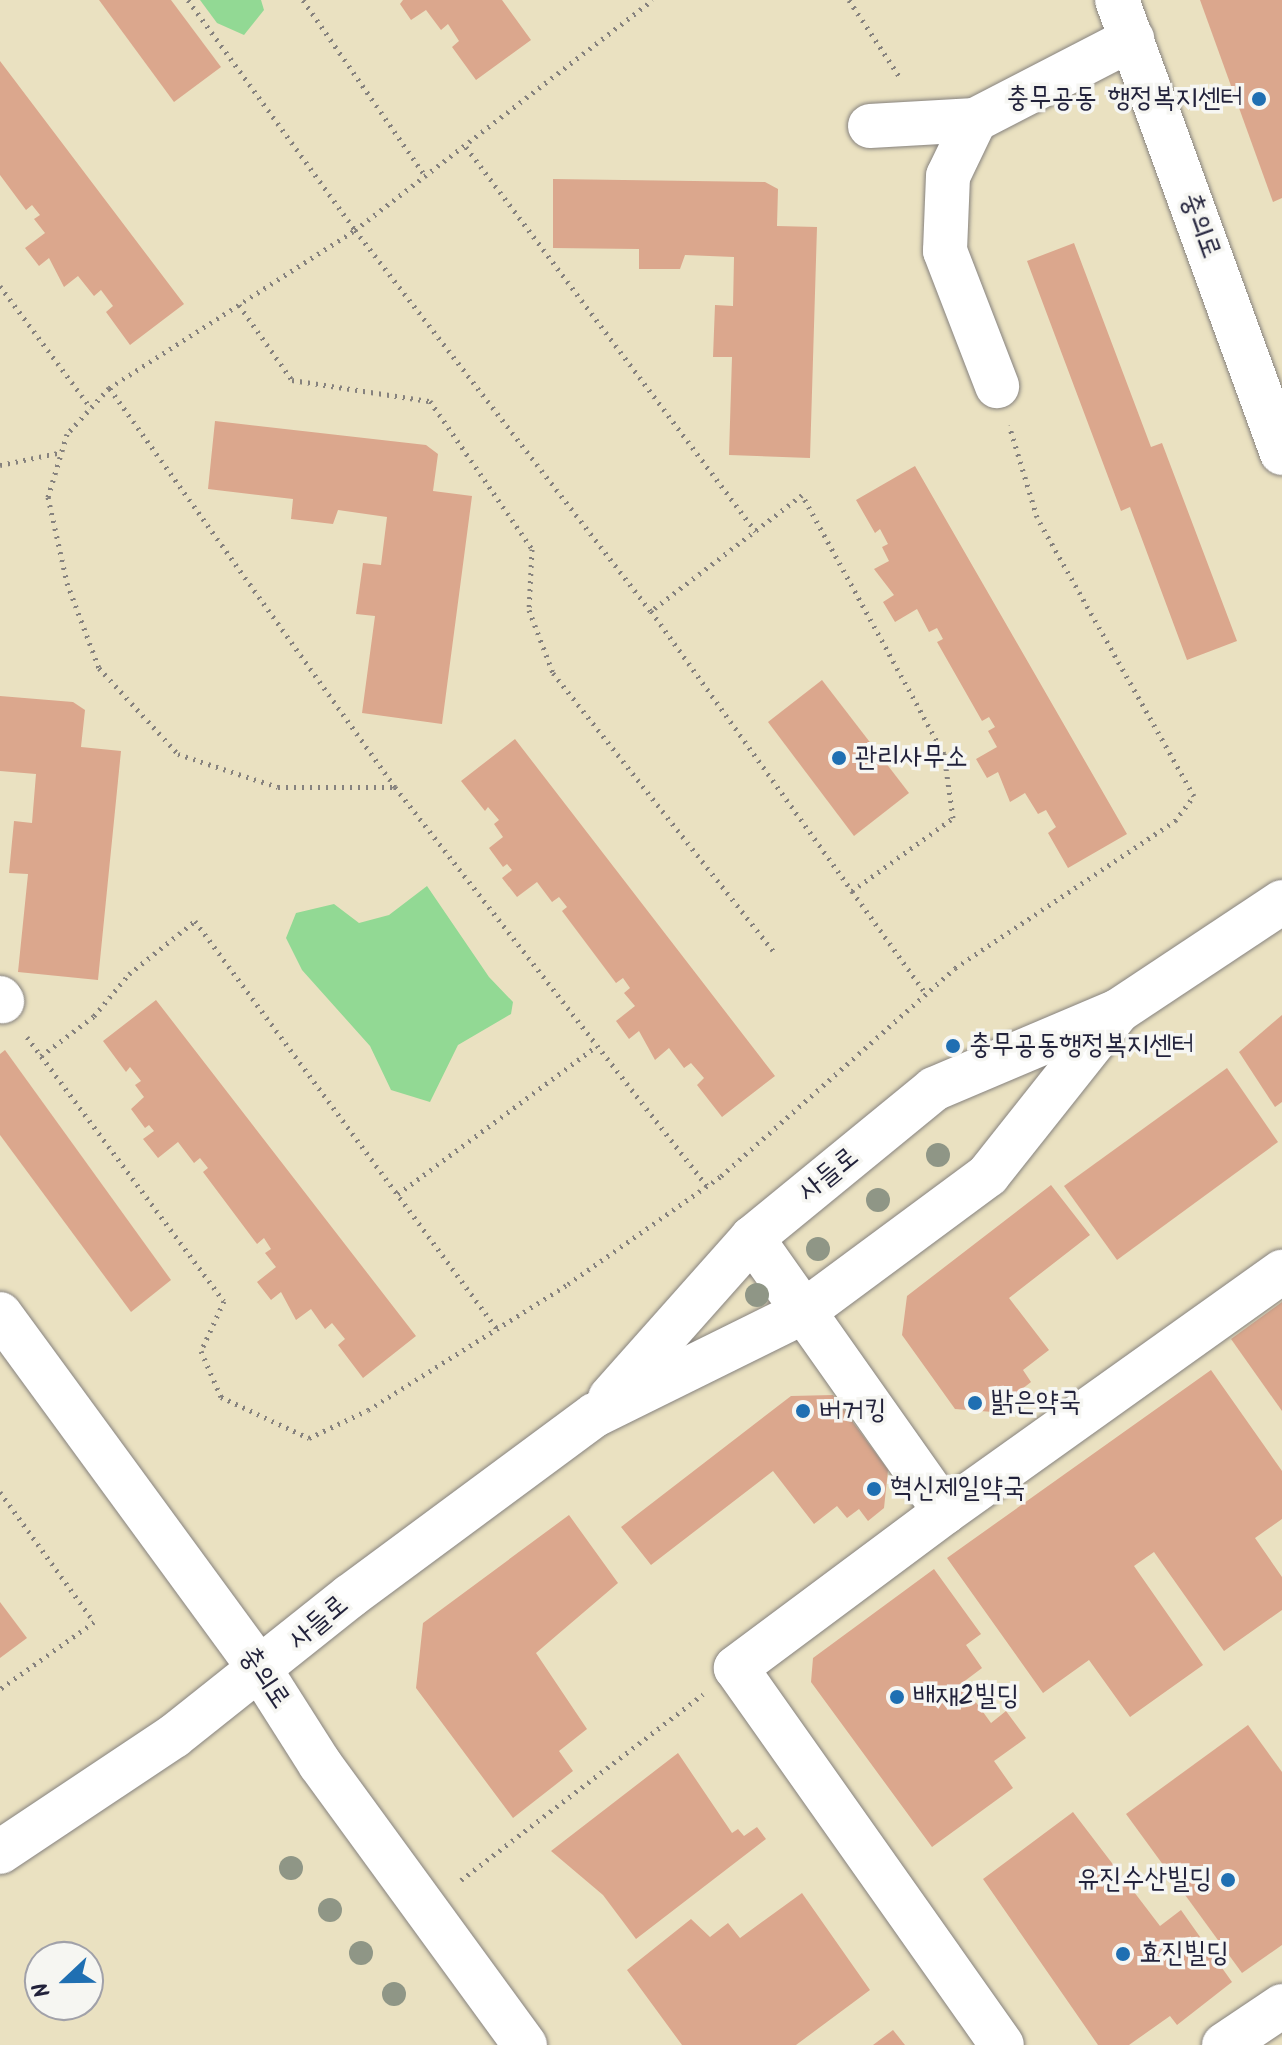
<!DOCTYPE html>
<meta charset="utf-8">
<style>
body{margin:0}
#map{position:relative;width:1282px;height:2045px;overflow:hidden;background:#eae1c1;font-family:Kalam,"Poor Story",sans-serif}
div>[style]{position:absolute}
.green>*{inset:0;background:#92d994}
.building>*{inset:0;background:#dba78d}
.path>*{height:5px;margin-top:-2.5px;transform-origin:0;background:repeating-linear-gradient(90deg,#86827e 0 2px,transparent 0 8px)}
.roads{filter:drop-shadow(0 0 2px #86827e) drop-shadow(0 0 2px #86827e)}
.minor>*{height:44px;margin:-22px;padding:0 22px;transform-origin:22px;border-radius:22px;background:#fff}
.trees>*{width:24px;height:24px;margin:-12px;border-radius:50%;background:#8f9686}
.dots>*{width:22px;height:22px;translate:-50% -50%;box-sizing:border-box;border:4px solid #f6f6f2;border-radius:50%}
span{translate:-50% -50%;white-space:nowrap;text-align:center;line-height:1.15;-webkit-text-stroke:7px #f6f6f2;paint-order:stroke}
.poi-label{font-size:28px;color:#22223b}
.right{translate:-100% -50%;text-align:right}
.left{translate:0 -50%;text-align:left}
.street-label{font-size:28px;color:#22223b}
.north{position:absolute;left:24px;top:1941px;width:80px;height:80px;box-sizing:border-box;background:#f6f6f2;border:2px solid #a1a1a9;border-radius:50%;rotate:248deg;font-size:22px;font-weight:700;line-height:32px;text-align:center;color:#22223b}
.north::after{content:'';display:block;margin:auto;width:28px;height:36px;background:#1f6fb2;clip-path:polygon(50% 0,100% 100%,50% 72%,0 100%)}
</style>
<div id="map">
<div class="green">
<i style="clip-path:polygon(200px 0,261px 0,264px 10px,244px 35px,217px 23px)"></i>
<i style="clip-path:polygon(427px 886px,489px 977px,513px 1002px,511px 1014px,458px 1045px,430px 1102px,391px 1090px,370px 1046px,302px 970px,286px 938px,296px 913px,334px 904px,359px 923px,389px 915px)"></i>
</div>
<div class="building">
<i style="clip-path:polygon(99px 0,171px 0,221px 67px,174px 102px)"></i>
<i style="clip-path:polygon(403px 0,502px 0,531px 40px,476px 80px,452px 47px,459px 41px,448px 24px,441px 30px,426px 10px,411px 20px,400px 4px)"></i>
<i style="clip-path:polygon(1200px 0,1282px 0,1282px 198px,1273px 202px)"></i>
<i style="clip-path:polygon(0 61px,184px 304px,130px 345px,106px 312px,113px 306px,101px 290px,94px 296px,78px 276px,64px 287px,49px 258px,39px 266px,25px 248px,45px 233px,34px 219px,40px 215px,32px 205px,26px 210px,0 175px)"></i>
<i style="clip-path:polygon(553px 179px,765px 182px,778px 189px,777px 226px,817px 227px,810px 458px,729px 455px,732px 357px,713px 357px,715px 305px,733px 306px,734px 257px,685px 255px,680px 269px,639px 269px,639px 249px,553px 248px)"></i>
<i style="clip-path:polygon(1074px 243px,1151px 447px,1162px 443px,1237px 641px,1187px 660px,1130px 507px,1121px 511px,1027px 261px)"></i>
<i style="clip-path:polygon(215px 421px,426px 445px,438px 454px,433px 491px,472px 496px,442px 724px,362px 713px,375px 616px,356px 614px,363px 563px,381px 565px,387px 517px,338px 510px,333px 524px,291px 519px,293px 499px,208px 489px)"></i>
<i style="clip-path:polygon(915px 466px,1127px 834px,1068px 868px,1048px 833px,1056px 827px,1046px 810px,1038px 814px,1025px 793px,1010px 802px,998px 772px,987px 778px,976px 759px,997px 747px,988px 731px,995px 727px,989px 717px,982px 721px,937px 642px,943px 639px,937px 628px,929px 632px,917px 609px,895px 622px,883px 602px,894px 595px,874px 569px,889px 561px,882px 547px,888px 544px,880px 529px,875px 533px,856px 500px)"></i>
<i style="clip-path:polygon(822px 680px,909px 793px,854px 836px,768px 722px)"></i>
<i style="clip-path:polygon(0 696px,73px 702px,85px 710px,81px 747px,121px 751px,98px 980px,18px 972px,28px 874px,9px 873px,14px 821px,32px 823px,36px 774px,0 771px)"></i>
<i style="clip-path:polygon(515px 739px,775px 1076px,722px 1117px,697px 1085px,704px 1078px,691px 1063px,684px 1068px,669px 1048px,655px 1060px,639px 1031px,629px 1039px,616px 1021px,635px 1006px,624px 993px,630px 988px,623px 978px,616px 983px,562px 911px,567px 907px,559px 897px,552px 902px,537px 882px,517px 897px,502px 878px,512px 870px,507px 864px,503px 867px,489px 848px,503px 837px,494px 824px,499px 820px,488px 807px,485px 811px,461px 781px)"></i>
<i style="clip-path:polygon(156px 1000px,416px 1336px,363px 1378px,338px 1345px,345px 1339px,332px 1323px,325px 1329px,311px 1309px,296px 1320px,281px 1292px,271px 1300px,257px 1282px,276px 1267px,265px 1253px,271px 1249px,264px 1238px,257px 1244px,203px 1172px,208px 1168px,200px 1158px,194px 1163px,178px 1142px,158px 1158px,143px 1139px,154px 1131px,149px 1125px,145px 1128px,131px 1109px,144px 1097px,135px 1085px,141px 1081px,130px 1067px,126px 1072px,103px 1041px)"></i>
<i style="clip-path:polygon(1282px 1015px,1282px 1102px,1275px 1107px,1239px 1052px)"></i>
<i style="clip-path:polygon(5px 1050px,171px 1280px,131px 1312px,0 1135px,0 1054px)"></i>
<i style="clip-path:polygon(1227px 1068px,1278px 1142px,1117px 1260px,1064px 1186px)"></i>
<i style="clip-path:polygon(1051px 1185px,1090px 1235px,1009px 1298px,1049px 1350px,1023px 1370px,1031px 1382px,993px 1412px,955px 1409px,902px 1335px,907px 1296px)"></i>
<i style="clip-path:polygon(1282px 1302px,1282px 1411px,1231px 1339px)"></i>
<i style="clip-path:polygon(1211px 1370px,1282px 1471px,1282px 1519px,1255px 1538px,1282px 1577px,1282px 1610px,1224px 1651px,1154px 1552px,1134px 1566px,1203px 1665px,1130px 1717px,1089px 1660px,1043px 1693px,947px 1558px)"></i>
<i style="clip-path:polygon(833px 1395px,888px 1470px,884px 1508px,868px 1521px,859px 1509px,847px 1518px,837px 1506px,814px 1524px,773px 1471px,651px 1565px,621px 1527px,791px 1396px)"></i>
<i style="clip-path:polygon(569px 1515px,618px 1583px,536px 1653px,587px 1729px,559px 1751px,573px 1771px,513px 1818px,416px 1688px,423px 1623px)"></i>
<i style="clip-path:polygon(934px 1569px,981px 1634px,966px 1645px,982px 1668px,962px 1683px,991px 1723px,1006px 1711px,1026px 1738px,994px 1761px,1013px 1788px,932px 1847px,811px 1682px,813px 1658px)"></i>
<i style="clip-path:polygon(0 1602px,27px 1638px,0 1658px)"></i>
<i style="clip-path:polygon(1248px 1725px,1282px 1772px,1282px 1945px,1242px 1973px,1126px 1814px)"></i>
<i style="clip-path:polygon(678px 1753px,732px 1833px,738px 1829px,744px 1836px,757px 1827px,766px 1839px,636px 1939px,603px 1895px,551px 1851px)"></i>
<i style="clip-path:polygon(1073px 1812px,1160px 1926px,1181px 1910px,1232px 1982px,1177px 2025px,1170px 2016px,1129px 2045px,1098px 2045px,983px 1879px)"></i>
<i style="clip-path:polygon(802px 1893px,870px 1990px,796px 2045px,682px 2045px,627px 1970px,691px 1919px,710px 1937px,728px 1923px,740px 1938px)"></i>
<i style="clip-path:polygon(893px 2030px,905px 2045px,873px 2045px)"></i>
</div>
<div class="path">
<i style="left:188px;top:0;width:284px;rotate:54deg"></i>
<i style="left:355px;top:230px;width:376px;rotate:-37.7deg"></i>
<i style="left:303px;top:0;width:216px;rotate:55.2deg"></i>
<i style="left:849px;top:0;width:95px;rotate:56.6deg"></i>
<i style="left:466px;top:147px;width:481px;rotate:53deg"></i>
<i style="left:0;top:286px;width:152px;rotate:53.3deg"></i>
<i style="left:239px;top:305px;width:92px;rotate:54.8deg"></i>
<i style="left:292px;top:380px;width:140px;rotate:8.7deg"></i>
<i style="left:430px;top:401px;width:180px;rotate:55.4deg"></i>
<i style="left:532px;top:549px;width:61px;rotate:92.8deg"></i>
<i style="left:529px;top:610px;width:67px;rotate:69.1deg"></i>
<i style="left:553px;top:673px;width:355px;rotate:51.6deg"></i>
<i style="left:109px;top:388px;width:292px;rotate:-32.7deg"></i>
<i style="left:355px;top:230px;width:482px;rotate:52.2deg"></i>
<i style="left:0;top:465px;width:63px;rotate:-11.8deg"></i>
<i style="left:395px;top:787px;width:491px;rotate:-125.6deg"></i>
<i style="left:109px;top:388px;width:62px;rotate:132.4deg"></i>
<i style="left:67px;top:434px;width:66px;rotate:106.8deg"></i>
<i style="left:48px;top:497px;width:88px;rotate:77.5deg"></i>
<i style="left:67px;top:583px;width:91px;rotate:69.4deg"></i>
<i style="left:99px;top:668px;width:117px;rotate:47.4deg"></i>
<i style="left:178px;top:754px;width:105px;rotate:18.3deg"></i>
<i style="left:278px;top:787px;width:117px"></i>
<i style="left:395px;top:787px;width:507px;rotate:51.98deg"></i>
<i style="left:852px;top:891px;width:125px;rotate:-35.9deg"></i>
<i style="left:953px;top:818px;width:65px;rotate:-98deg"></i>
<i style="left:944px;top:754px;width:295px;rotate:-118.7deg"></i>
<i style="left:802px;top:495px;width:190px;rotate:142.5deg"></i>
<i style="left:651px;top:611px;width:345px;rotate:54.3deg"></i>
<i style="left:852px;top:891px;width:127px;rotate:54.3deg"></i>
<i style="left:27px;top:1037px;width:329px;rotate:53.3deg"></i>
<i style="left:224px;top:1301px;width:55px;rotate:114.7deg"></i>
<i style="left:201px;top:1351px;width:50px;rotate:66.5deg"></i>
<i style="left:221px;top:1397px;width:97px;rotate:25deg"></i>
<i style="left:309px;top:1438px;width:65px;rotate:-25.4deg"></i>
<i style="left:368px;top:1410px;width:236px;rotate:-32.2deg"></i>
<i style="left:568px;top:1284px;width:187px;rotate:-35.2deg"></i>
<i style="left:721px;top:1176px;width:313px;rotate:-41.6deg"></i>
<i style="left:955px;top:968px;width:265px;rotate:-33.8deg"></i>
<i style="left:1175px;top:821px;width:31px;rotate:-53deg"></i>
<i style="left:1194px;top:796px;width:320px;rotate:-119.4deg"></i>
<i style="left:1037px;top:517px;width:96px;rotate:-106.9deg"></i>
<i style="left:41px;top:1056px;width:66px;rotate:-37deg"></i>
<i style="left:94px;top:1016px;width:55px;rotate:-50.2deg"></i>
<i style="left:129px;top:974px;width:85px;rotate:-38.8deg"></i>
<i style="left:195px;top:921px;width:508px;rotate:53.49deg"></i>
<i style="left:398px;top:1194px;width:246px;rotate:-36.7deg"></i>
<i style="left:0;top:1492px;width:160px;rotate:54.1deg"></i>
<i style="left:94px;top:1622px;width:115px;rotate:144.5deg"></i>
<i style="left:461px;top:1880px;width:305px;rotate:-37.5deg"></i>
</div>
<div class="roads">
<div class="minor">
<i style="left:1117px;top:0;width:482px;rotate:70deg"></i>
<i style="left:975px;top:120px;width:62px;rotate:115.7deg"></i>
<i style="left:948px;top:176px;width:75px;rotate:92.3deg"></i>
<i style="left:945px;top:251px;width:145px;rotate:68.9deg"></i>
<i style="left:870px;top:126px;width:105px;rotate:-3.3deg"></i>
<i style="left:975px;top:120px;width:177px;rotate:-27.3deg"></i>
<i style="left:0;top:998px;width:4px;rotate:56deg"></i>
<i style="left:752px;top:1238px;width:335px;rotate:54.8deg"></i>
<i style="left:945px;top:1512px;width:261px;rotate:143.3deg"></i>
<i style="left:736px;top:1668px;width:461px;rotate:54.8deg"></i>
<i style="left:0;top:1314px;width:442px;rotate:53.8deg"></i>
<i style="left:261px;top:1671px;width:110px;rotate:57.6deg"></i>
<i style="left:320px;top:1764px;width:348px;rotate:53.9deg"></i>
<i style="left:610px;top:1398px;width:214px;rotate:-48.4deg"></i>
<i style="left:752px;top:1238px;width:235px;rotate:-39.3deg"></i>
<i style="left:934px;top:1089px;width:200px;rotate:-23deg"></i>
<i style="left:1118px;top:1011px;width:197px;rotate:-33.6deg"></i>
<i style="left:945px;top:1512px;width:414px;rotate:-35.5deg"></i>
<i style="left:0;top:1852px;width:209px;rotate:-33.7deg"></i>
<i style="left:174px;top:1736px;width:225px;rotate:-38.5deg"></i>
<i style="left:350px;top:1596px;width:305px;rotate:-36.5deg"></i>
<i style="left:595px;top:1415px;width:232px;rotate:-26.3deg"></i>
<i style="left:803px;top:1312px;width:230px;rotate:-36.5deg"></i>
<i style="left:988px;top:1175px;width:209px;rotate:-51.6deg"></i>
<i style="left:1224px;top:2045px;width:70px;rotate:-33.9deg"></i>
</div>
</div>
<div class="trees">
<i style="left:938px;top:1155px"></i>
<i style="left:878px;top:1200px"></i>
<i style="left:818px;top:1249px"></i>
<i style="left:757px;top:1295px"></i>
<i style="left:291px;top:1868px"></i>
<i style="left:330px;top:1910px"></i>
<i style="left:361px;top:1953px"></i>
<i style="left:394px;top:1994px"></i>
</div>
<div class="dots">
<i style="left:1259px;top:99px;background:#1f6fb2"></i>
<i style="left:839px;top:758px;background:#1f6fb2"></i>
<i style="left:953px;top:1046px;background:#1f6fb2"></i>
<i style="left:975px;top:1403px;background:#1f6fb2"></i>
<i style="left:803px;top:1411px;background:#1f6fb2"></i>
<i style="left:874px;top:1489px;background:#1f6fb2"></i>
<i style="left:897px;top:1697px;background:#1f6fb2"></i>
<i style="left:1228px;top:1880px;background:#1f6fb2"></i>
<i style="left:1123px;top:1954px;background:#1f6fb2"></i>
</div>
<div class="poi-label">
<span class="right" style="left:1243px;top:99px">충무공동 행정복지센터</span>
<span class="left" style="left:855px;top:758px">관리사무소</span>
<span class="left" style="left:969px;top:1046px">충무공동행정복지센터</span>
<span class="left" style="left:991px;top:1403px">밝은약국</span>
<span class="left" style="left:819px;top:1411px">버거킹</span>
<span class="left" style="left:890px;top:1489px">혁신제일약국</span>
<span class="left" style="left:913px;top:1697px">배재2빌딩</span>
<span class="right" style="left:1212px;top:1880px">유진수산빌딩</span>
<span class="left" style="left:1139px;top:1954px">효진빌딩</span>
</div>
<div class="street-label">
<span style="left:1200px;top:226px;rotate:70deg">충의로</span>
<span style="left:829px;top:1175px;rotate:-39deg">사들로</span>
<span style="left:319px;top:1623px;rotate:-40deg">사들로</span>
<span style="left:264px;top:1678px;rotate:56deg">충의로</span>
</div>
<div class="north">N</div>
</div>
